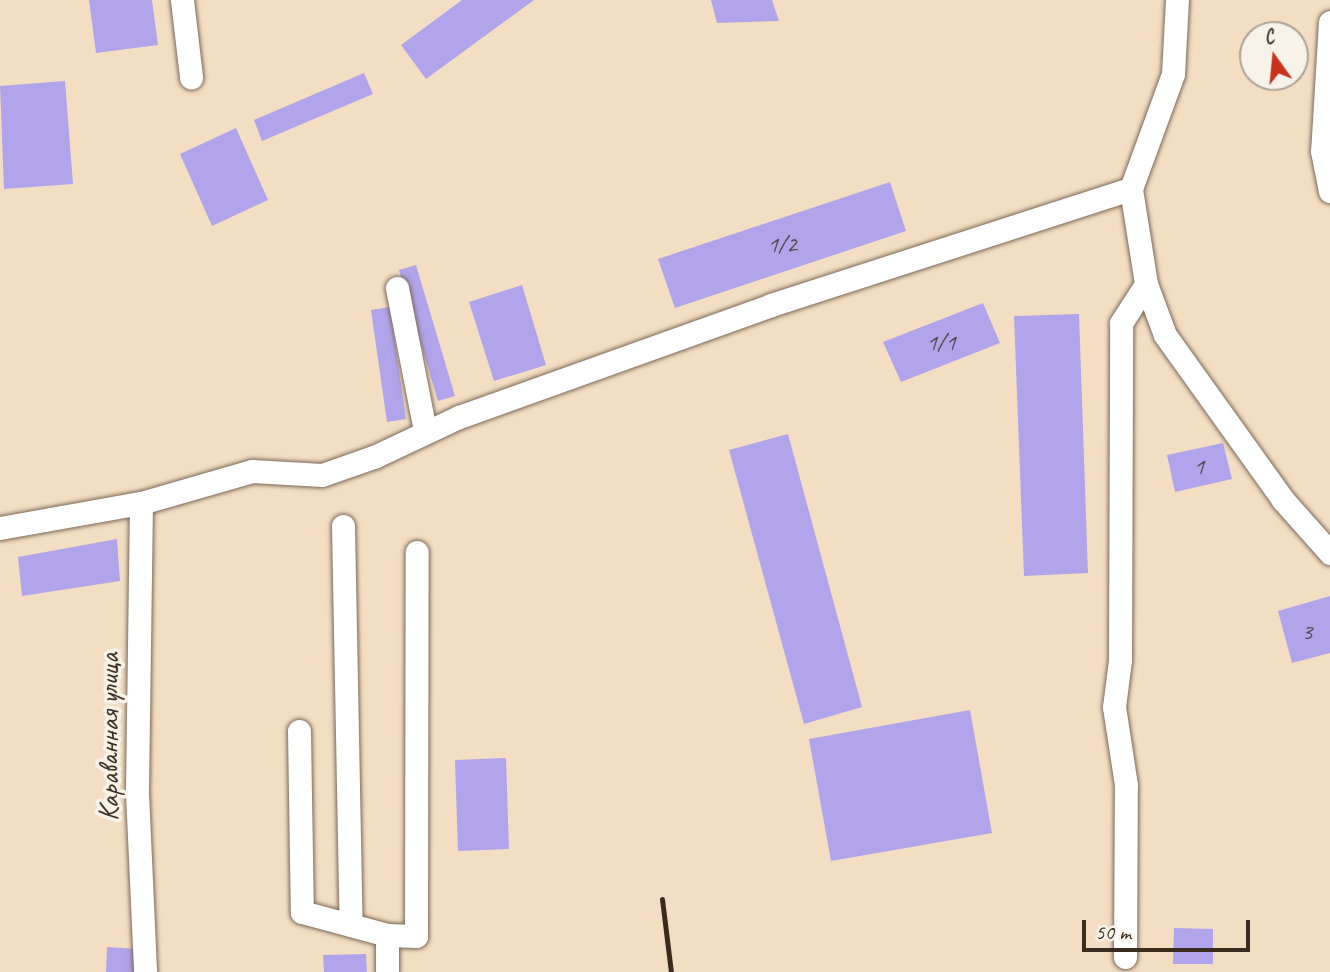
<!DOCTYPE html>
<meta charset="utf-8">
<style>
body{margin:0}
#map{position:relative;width:1330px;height:972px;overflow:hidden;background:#f4dec3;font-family:Caveat,sans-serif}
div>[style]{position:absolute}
.building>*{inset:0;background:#b1a4ea}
.roads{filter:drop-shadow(0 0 2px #7c6958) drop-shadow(0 0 2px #7c6958)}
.minor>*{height:23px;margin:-11.5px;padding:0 11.5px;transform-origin:11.5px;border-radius:11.5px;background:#fff}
.rail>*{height:5px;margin:-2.5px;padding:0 2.5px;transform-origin:2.5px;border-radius:2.5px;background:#3b2a1e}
span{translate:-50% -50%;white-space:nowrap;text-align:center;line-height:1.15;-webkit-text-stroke:7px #f7f3e8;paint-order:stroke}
.number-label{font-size:24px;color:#584851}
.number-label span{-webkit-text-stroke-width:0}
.street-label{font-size:28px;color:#3b2a1e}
.north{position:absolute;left:1239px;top:21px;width:70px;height:70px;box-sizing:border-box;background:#f7f3e8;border:2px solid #aca397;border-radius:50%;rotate:345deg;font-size:19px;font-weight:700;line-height:28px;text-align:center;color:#3b2a1e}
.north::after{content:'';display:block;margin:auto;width:24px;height:32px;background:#c8321e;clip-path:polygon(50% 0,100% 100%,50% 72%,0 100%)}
.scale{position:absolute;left:1082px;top:920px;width:168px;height:32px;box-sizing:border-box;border:4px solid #3b2a1e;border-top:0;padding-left:9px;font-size:21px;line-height:24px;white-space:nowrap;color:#3b2a1e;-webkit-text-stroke:5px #f7f3e8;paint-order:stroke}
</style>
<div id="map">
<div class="building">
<i style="clip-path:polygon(89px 0,152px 0,158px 45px,96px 53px)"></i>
<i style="clip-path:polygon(462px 0,534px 0,426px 79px,401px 45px)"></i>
<i style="clip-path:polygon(711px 0,772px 0,779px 21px,717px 23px)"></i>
<i style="clip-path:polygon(364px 73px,373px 94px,262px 141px,254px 120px)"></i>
<i style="clip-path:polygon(65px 81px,73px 184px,4px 189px,0 86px)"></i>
<i style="clip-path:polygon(236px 128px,268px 200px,212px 226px,180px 154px)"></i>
<i style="clip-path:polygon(890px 182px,906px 231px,675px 308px,658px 259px)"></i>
<i style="clip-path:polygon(416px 265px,455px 396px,438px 401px,399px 270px)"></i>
<i style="clip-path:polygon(522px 285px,546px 365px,494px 381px,469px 302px)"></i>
<i style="clip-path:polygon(983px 303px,1000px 343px,901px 382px,883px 342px)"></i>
<i style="clip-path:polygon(390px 307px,406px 419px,387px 422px,371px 310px)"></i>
<i style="clip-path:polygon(1079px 314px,1088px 573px,1024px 576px,1014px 316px)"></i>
<i style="clip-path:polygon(788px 434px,862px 707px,804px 724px,729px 450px)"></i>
<i style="clip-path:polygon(1223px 443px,1232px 479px,1175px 492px,1167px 455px)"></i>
<i style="clip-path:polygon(117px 539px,120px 581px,22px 596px,18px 557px)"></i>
<i style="clip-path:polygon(1330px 596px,1330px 653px,1292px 663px,1278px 611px)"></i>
<i style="clip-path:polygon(970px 710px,992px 833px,831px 861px,809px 739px)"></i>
<i style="clip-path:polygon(506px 758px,509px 849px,458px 851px,455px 760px)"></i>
<i style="clip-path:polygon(1174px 928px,1213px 929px,1213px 964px,1173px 964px)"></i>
<i style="clip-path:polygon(107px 947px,139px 949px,139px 972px,106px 972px)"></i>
<i style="clip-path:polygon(366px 954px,367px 972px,324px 972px,323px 955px)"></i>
</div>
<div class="roads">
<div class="minor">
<i style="left:182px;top:0;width:78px;rotate:83.3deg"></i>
<i style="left:1177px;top:0;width:74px;rotate:93.1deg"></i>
<i style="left:1173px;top:74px;width:122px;rotate:110.1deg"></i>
<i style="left:1131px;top:189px;width:96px;rotate:81deg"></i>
<i style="left:1146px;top:284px;width:54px;rotate:69.6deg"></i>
<i style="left:1165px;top:335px;width:203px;rotate:54.4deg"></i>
<i style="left:1283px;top:500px;width:71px;rotate:48.4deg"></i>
<i style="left:1330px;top:22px;width:129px;rotate:93.5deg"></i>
<i style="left:1322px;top:151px;width:41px;rotate:78.7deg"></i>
<i style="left:397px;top:288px;width:146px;rotate:78.9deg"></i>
<i style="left:141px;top:503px;width:290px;rotate:90.8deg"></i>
<i style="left:137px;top:793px;width:179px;rotate:87.4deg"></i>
<i style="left:343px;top:526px;width:399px;rotate:88.9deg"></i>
<i style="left:0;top:528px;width:143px;rotate:-10.1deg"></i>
<i style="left:141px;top:503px;width:116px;rotate:-16.1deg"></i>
<i style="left:252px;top:471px;width:70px;rotate:3.3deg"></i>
<i style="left:322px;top:475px;width:57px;rotate:-19.4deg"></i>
<i style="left:376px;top:456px;width:92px;rotate:-25.2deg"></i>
<i style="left:459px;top:417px;width:331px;rotate:-19.7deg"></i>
<i style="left:771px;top:305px;width:378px;rotate:-17.9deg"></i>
<i style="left:299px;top:731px;width:181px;rotate:89.1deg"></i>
<i style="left:302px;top:912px;width:88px;rotate:15.1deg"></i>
<i style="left:1125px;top:957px;width:172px;rotate:-89.7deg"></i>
<i style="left:1126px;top:785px;width:79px;rotate:-98.7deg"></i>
<i style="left:1114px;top:707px;width:47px;rotate:-82.7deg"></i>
<i style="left:1120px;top:660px;width:337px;rotate:-89.8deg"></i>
<i style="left:1121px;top:323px;width:46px;rotate:-57.3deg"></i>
<i style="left:387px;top:972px;width:37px;rotate:-90deg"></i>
<i style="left:387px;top:935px;width:29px;rotate:2deg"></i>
<i style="left:416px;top:936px;width:384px;rotate:-89.9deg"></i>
</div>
</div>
<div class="rail">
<i style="left:662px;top:899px;width:74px;rotate:83deg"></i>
</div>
<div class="number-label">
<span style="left:782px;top:245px">1/2</span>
<span style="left:941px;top:343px">1/1</span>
<span style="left:1199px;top:467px">1</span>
<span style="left:1307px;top:632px">3</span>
</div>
<div class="street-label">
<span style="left:109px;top:737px;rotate:-90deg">Караванная улица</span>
</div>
<div class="north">С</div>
<div class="scale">50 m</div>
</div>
